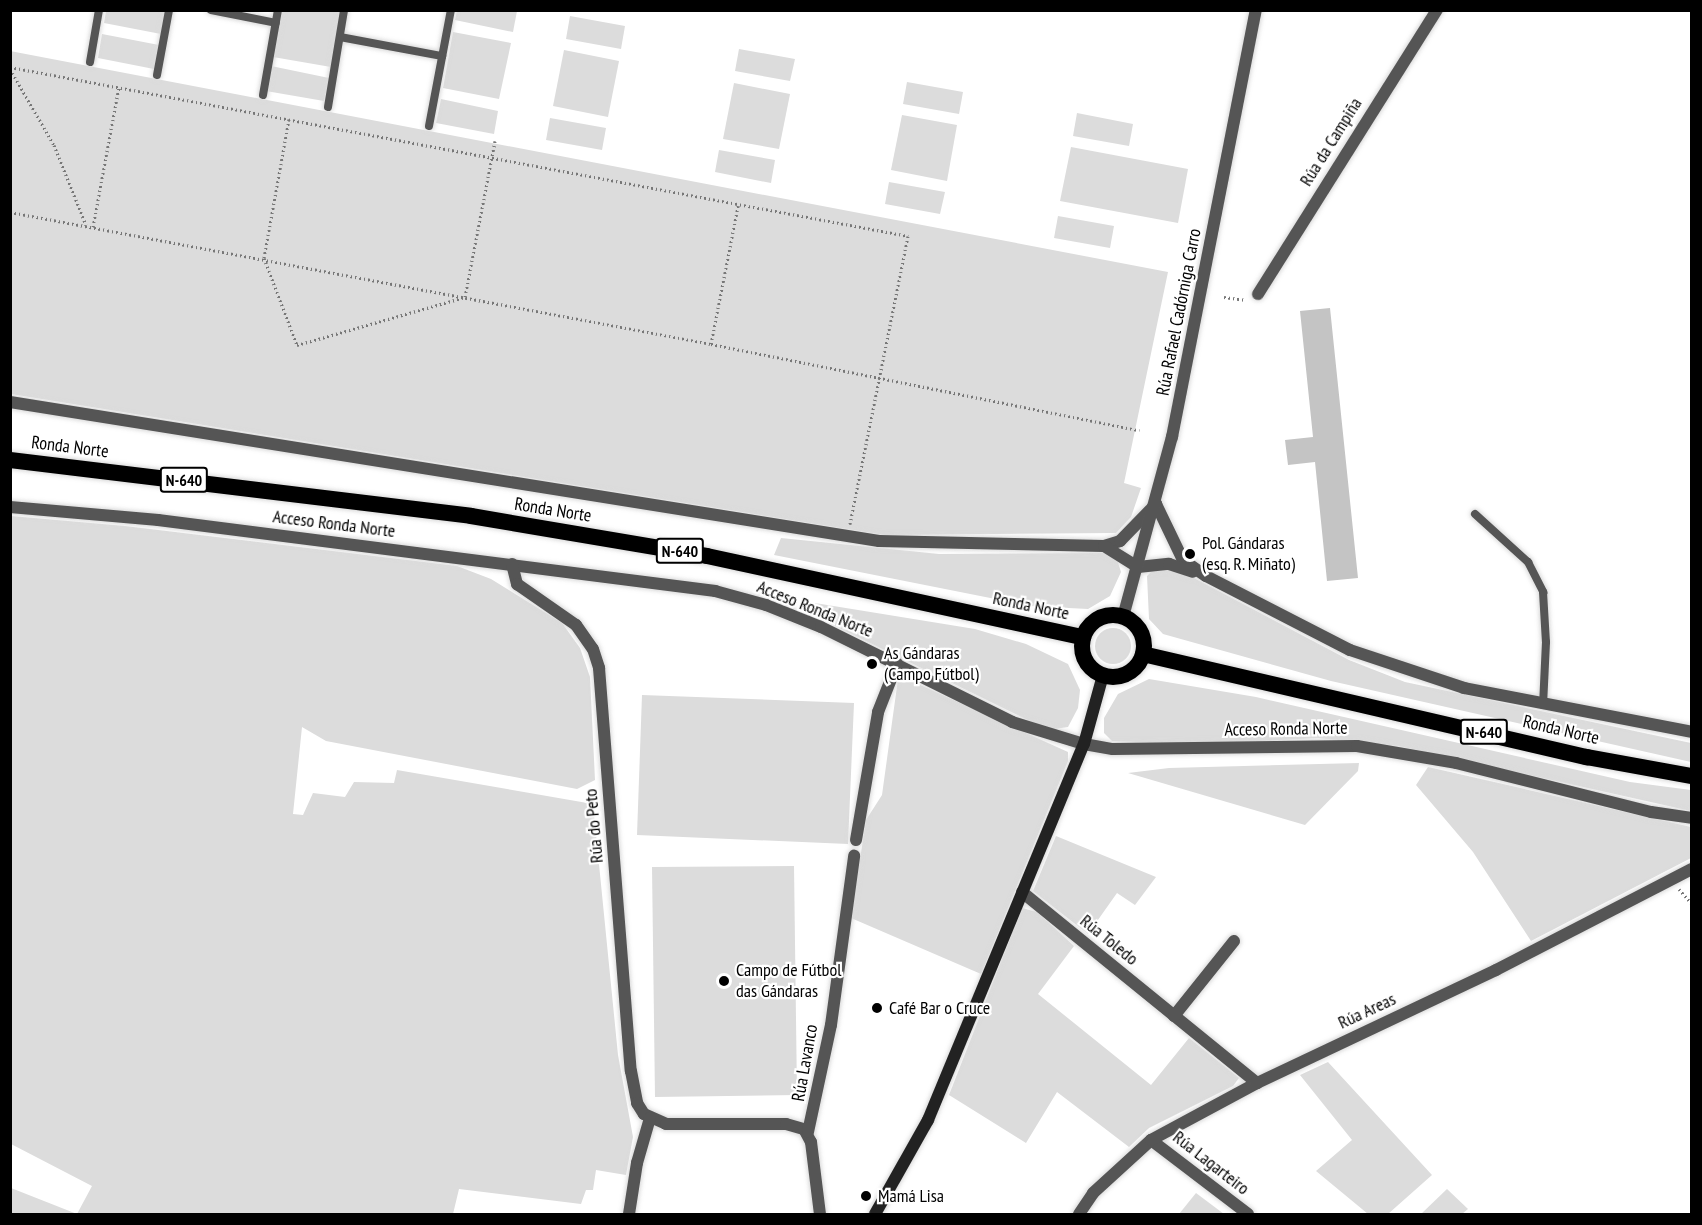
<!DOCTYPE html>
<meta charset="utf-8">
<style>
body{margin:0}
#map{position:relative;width:1702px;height:1225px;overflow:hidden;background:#fff;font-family:"PT Sans Narrow",sans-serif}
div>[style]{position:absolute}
.green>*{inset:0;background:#dcdcdc}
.round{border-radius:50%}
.building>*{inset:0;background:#c4c4c4}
.path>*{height:3px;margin-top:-1.5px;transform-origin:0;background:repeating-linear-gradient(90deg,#777 0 1.5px,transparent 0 4.5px)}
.roads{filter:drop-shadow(0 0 2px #dbdbdb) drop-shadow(0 0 2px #dbdbdb)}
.service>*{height:8px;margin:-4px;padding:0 4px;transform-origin:4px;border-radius:4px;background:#555}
.minor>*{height:12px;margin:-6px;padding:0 6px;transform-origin:6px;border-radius:6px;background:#555}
.secondary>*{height:12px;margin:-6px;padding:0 6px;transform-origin:6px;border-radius:6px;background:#222}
.trunk>*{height:16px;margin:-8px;padding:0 8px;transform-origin:8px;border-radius:8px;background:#000}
.trunk>.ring{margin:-8px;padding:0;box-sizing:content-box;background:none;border:16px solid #000;border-radius:50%}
.dots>*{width:16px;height:16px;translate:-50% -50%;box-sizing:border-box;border:3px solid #fff;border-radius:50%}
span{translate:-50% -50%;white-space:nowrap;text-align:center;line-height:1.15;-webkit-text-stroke:4.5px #fff;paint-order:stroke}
.shield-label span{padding:2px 4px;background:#fff;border:2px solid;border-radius:4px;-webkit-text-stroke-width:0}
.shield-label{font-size:16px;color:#000;font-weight:700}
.street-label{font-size:18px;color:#000}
.poi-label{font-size:18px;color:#000}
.left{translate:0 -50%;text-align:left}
.frame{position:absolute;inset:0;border:12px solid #000;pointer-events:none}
</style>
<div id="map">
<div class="green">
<i style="clip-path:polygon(457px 10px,517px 10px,517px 11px,513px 32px,455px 20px)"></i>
<i style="clip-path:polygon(106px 11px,166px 11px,161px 34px,104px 23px)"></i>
<i style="clip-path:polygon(282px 11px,342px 11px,331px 67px,273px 57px)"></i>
<i style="clip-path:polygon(570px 16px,625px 26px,621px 49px,566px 39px)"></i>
<i style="clip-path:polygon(453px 32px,511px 43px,499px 99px,443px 88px)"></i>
<i style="clip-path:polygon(102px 34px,159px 45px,154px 69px,98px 58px)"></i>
<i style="clip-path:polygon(739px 49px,795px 59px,790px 81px,735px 71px)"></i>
<i style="clip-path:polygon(564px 50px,619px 61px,608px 117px,553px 106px)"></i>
<i style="clip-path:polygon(10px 51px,1168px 272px,1124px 483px,1141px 488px,1131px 517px,1116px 533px,885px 535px,11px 394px)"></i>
<i style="clip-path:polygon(271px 66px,329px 78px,324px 101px,266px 91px)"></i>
<i style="clip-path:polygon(907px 82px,963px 92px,959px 114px,903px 104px)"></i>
<i style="clip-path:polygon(734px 83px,790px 94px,779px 149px,723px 139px)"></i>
<i style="clip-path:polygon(441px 99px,498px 111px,494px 134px,436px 123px)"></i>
<i style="clip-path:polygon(1077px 113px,1133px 124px,1129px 146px,1073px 136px)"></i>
<i style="clip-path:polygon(902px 115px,957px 125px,947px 181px,891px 170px)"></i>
<i style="clip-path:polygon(550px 118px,606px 128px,602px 150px,546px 140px)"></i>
<i style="clip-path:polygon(1071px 147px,1188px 169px,1178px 223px,1060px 201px)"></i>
<i style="clip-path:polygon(719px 150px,775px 160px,771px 183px,715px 172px)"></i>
<i style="clip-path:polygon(889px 182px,945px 192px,940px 214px,885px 204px)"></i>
<i style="clip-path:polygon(1058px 216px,1114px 226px,1110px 248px,1054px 238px)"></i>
<i style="clip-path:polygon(11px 516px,125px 526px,457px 566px,491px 579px,562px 623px,580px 648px,590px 677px,595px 780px,577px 789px,326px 741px,302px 727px,293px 814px,303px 815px,313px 793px,345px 797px,354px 782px,394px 783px,397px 770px,593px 804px,618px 1055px,633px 1137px,626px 1175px,596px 1170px,593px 1190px,586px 1190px,581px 1204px,459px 1189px,453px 1214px,11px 1214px,11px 1188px,77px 1214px,92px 1186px,11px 1144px)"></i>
<i style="clip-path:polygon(781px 538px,939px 554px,1109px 553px,1116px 556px,1121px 572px,1110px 596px,1088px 609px,1030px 606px,774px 555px)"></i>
<i style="clip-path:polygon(1173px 567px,1349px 660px,1405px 682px,1691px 743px,1691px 762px,1331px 681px,1163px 634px,1149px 619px,1147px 576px,1153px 570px)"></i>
<i style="clip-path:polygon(815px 603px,975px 629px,1026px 644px,1068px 664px,1080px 690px,1078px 708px,1068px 727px,1054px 729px,1034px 723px,815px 616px)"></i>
<i class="round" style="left:1095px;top:628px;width:36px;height:36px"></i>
<i style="clip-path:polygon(905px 678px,1068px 752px,1068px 761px,981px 974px,851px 918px,866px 820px,882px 795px,898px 679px)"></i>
<i style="clip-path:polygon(1149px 679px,1256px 697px,1630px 782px,1691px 790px,1691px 811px,1399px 746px,1318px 738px,1199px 744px,1112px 741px,1104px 733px,1104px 718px,1118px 694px)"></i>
<i style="clip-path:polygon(642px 695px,854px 703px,848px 844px,637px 835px)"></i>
<i style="clip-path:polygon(1359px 763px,1358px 771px,1305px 825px,1128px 773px,1169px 768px)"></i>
<i style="clip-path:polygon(1428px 767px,1691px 827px,1691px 858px,1531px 941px,1473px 852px,1416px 785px)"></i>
<i style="clip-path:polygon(1056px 836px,1156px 877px,1135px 905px,1117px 893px,1088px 934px,1033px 891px)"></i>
<i style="clip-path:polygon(794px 866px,797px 1095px,655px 1097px,652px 867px)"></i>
<i style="clip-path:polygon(1022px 908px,1037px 912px,1074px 946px,1038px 994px,1151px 1085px,1189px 1038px,1239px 1078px,1233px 1086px,1149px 1128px,1129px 1147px,1057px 1092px,1026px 1143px,949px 1095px)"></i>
<i style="clip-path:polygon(1328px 1062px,1432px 1175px,1388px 1214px,1368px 1214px,1316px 1171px,1352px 1140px,1300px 1075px)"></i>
<i style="clip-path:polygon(1447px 1189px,1468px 1209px,1462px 1214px,1421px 1214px)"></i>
<i style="clip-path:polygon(1196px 1193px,1224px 1214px,1179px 1214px)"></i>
</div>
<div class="building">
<i style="clip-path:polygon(1330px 308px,1358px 578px,1327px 581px,1315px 462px,1288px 465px,1285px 440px,1313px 437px,1300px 311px)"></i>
</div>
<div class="path">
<i style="left:10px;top:67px;width:914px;rotate:10.66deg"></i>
<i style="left:908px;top:236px;width:294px;rotate:101.4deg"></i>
<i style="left:10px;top:69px;width:88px;rotate:59.9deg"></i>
<i style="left:54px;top:145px;width:86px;rotate:68.2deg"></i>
<i style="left:289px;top:119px;width:141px;rotate:100.2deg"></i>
<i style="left:264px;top:258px;width:93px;rotate:69.2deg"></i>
<i style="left:297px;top:345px;width:175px;rotate:-15.9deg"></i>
<i style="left:465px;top:297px;width:159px;rotate:-79.1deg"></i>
<i style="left:10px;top:212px;width:713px;rotate:10.66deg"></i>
<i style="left:711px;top:344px;width:437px;rotate:11.4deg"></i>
<i style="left:93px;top:227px;width:142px;rotate:-79.5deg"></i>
<i style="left:1224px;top:297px;width:22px;rotate:8deg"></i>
<i style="left:711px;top:344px;width:141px;rotate:-78.9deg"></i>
<i style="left:1679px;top:889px;width:20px;rotate:49deg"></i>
</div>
<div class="roads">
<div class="service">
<i style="left:211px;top:10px;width:66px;rotate:11.3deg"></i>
<i style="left:340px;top:37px;width:104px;rotate:10.6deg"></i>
<i style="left:90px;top:62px;width:53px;rotate:-80.2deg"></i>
<i style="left:157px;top:75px;width:66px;rotate:-79.5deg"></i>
<i style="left:263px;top:95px;width:86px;rotate:-80deg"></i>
<i style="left:328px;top:107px;width:98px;rotate:-80.6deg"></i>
<i style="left:429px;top:126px;width:118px;rotate:-79.3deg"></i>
<i style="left:1475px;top:514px;width:72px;rotate:42.2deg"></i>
<i style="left:1528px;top:562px;width:34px;rotate:63deg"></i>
<i style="left:1543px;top:592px;width:50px;rotate:86.6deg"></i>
<i style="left:1546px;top:642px;width:63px;rotate:92.7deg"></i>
</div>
<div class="minor">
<i style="left:1258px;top:294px;width:336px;rotate:-57.8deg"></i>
<i style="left:10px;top:402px;width:880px;rotate:9.09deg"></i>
<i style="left:879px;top:541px;width:225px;rotate:1.3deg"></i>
<i style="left:1104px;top:546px;width:17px;rotate:-17deg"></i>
<i style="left:1120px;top:541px;width:52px;rotate:-45.8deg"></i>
<i style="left:1156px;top:504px;width:62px;rotate:64.3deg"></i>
<i style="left:1183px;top:560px;width:28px;rotate:35deg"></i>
<i style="left:1206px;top:576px;width:162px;rotate:27.2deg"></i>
<i style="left:1350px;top:650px;width:120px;rotate:18.4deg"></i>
<i style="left:1464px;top:688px;width:232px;rotate:10.9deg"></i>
<i style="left:10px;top:507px;width:149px;rotate:5deg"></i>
<i style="left:158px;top:520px;width:562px;rotate:7.26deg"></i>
<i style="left:715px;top:591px;width:53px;rotate:15.4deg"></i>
<i style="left:766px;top:605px;width:59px;rotate:21.8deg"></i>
<i style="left:821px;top:627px;width:213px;rotate:26.4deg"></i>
<i style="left:1012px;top:722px;width:75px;rotate:17deg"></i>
<i style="left:1084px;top:744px;width:29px;rotate:10deg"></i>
<i style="left:1113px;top:749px;width:244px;rotate:-0.7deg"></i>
<i style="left:1357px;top:746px;width:100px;rotate:9.7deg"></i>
<i style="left:1456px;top:763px;width:201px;rotate:14.1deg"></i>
<i style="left:1651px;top:812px;width:41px;rotate:8.3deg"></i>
<i style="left:1104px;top:546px;width:40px;rotate:32deg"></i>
<i style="left:1138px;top:567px;width:31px;rotate:-6deg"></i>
<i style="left:1169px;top:564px;width:25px;rotate:18deg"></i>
<i style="left:512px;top:564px;width:21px;rotate:76deg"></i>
<i style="left:517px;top:584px;width:72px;rotate:34.8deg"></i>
<i style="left:576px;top:625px;width:29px;rotate:55deg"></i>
<i style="left:593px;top:649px;width:20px;rotate:72deg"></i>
<i style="left:599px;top:668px;width:404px;rotate:85.5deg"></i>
<i style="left:631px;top:1071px;width:33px;rotate:79deg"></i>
<i style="left:637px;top:1103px;width:13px;rotate:58deg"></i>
<i style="left:644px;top:1114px;width:24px;rotate:24deg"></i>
<i style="left:666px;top:1124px;width:120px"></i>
<i style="left:786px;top:1124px;width:19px;rotate:16deg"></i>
<i style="left:804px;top:1129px;width:15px;rotate:62deg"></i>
<i style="left:811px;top:1142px;width:73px;rotate:82.9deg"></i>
<i style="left:1123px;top:617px;width:187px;rotate:-74.8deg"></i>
<i style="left:1172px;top:437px;width:435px;rotate:-78.9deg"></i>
<i style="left:856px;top:840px;width:130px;rotate:-80.2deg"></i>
<i style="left:878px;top:712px;width:52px;rotate:-68.4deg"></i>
<i style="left:1022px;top:892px;width:303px;rotate:39.1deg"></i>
<i style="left:1174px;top:1016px;width:96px;rotate:-51.3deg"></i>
<i style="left:808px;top:1132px;width:109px;rotate:-77.9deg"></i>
<i style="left:831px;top:1025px;width:171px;rotate:-82.2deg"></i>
<i style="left:1151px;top:1140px;width:122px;rotate:37.3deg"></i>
<i style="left:629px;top:1214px;width:52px;rotate:-81.1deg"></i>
<i style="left:637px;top:1163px;width:47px;rotate:-73.9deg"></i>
<i style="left:1079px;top:1214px;width:25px;rotate:-56deg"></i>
<i style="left:1093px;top:1193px;width:79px;rotate:-42.4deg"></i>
<i style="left:1151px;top:1140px;width:120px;rotate:-28.3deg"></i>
<i style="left:1257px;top:1083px;width:264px;rotate:-25.3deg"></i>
<i style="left:1496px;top:970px;width:220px;rotate:-27.3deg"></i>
</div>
<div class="secondary">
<i style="left:875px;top:1214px;width:108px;rotate:-60.6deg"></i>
<i style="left:928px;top:1120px;width:407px;rotate:-67.5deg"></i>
<i style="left:1084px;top:744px;width:72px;rotate:-74.6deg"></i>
</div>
<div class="trunk">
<i style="left:10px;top:460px;width:464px;rotate:6.9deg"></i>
<i style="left:471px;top:516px;width:239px;rotate:9.6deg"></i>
<i style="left:707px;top:556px;width:385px;rotate:12.2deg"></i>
<i class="ring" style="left:1082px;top:615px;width:46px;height:46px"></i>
<i style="left:1143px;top:654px;width:456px;rotate:13.1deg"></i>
<i style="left:1587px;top:757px;width:107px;rotate:10.3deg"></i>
</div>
</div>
<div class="dots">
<i style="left:1190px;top:554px;background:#000"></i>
<i style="left:872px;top:664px;background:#000"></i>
<i style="left:724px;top:981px;background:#000"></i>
<i style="left:877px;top:1008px;background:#000"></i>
<i style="left:866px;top:1196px;background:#000"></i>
</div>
<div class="shield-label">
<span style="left:184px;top:480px">N-640</span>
<span style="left:680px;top:551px">N-640</span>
<span style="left:1484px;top:732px">N-640</span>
</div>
<div class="street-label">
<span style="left:1331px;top:142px;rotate:-58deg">Rúa da Campiña</span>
<span style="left:1179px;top:312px;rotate:-79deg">Rúa Rafael Cadórniga Carro</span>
<span style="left:70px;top:447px;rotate:7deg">Ronda Norte</span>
<span style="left:553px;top:510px;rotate:9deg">Ronda Norte</span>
<span style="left:334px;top:524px;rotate:7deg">Acceso Ronda Norte</span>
<span style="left:1031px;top:606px;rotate:12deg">Ronda Norte</span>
<span style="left:815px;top:609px;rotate:22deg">Acceso Ronda Norte</span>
<span style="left:1286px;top:729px;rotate:-1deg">Acceso Ronda Norte</span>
<span style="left:1561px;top:730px;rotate:13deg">Ronda Norte</span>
<span style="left:594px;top:826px;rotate:-95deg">Rúa do Peto</span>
<span style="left:1109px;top:940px;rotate:39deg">Rúa Toledo</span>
<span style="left:1367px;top:1011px;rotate:-25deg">Rúa Areas</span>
<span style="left:805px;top:1063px;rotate:-80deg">Rúa Lavanco</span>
<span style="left:1211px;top:1163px;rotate:38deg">Rúa Lagarteiro</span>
</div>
<div class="poi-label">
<span class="left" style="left:1202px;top:554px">Pol. Gándaras<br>(esq. R. Miñato)</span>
<span class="left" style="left:884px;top:664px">As Gándaras<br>(Campo Fútbol)</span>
<span class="left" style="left:736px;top:981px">Campo de Fútbol<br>das Gándaras</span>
<span class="left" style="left:889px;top:1008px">Café Bar o Cruce</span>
<span class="left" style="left:878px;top:1196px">Mamá Lisa</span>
</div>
<div class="frame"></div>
</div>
